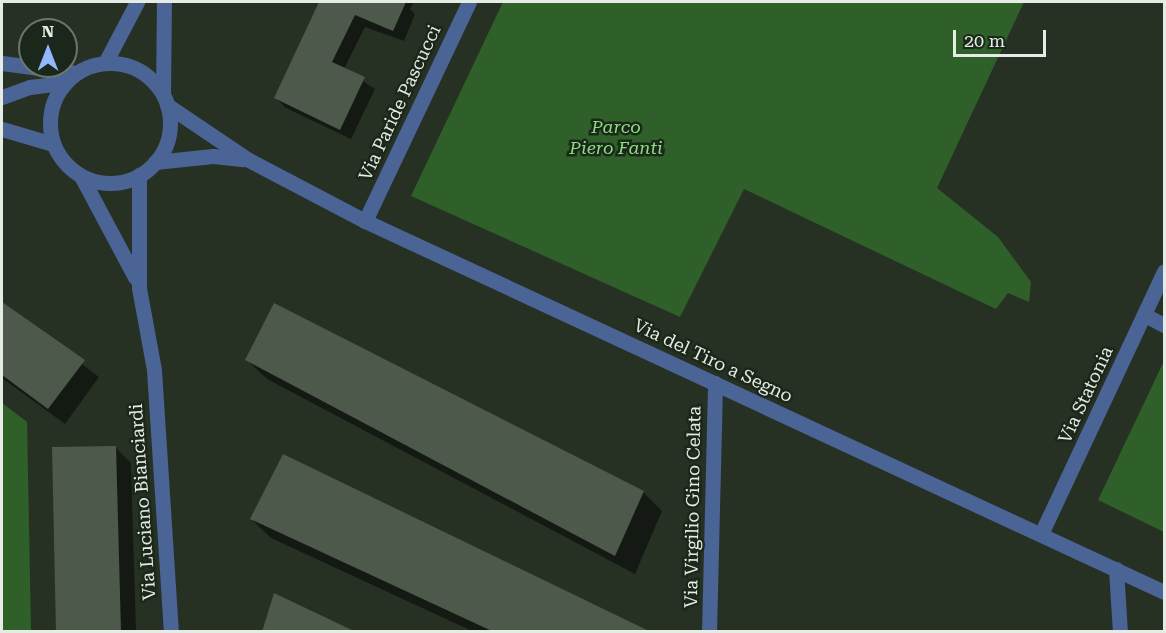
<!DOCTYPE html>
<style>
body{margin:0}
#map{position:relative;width:1166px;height:633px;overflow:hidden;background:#263124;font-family:"Roboto Serif",serif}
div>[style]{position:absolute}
.green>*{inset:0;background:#2f6029}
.shadow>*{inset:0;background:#0007}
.building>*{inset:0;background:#4d594b}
.minor>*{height:15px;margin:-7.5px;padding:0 7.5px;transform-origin:7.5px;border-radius:7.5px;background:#4a6495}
.minor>.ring{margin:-7.5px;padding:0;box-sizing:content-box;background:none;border:15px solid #4a6495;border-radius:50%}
span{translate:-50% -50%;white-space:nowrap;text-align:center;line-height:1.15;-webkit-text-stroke:5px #1c271b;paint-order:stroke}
.street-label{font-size:18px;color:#e4ece3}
.park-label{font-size:18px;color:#88e07d;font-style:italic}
.frame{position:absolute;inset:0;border:3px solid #e4ece3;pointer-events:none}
.north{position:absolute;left:18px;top:18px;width:60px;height:60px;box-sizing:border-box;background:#1c271b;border:2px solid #6c766b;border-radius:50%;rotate:0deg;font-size:16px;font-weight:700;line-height:24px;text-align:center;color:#e4ece3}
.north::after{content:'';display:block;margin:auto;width:21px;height:27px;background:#92b7fd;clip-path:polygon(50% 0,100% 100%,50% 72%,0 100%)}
.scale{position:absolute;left:953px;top:30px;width:93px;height:27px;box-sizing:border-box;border:3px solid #e4ece3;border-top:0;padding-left:8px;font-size:18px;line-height:21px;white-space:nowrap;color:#e4ece3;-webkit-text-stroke:4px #1c271b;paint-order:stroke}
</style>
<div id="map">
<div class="green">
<i style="clip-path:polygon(503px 2px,1024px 2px,937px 188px,998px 237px,1031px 282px,1029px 302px,1008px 293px,996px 309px,744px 189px,680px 317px,411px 196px)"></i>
<i style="clip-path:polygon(1164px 361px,1164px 532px,1098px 500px)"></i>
<i style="clip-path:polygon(2px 403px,27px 422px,31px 631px,2px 631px)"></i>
</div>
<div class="shadow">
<i style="clip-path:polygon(320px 2px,414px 2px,410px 9px,415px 14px,404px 41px,365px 27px,344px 69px,375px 89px,351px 139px,286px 108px,276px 98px)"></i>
<i style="clip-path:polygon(2px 304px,99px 377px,65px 424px,2px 378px)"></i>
<i style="clip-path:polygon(247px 360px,643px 492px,662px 511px,635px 574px,267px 379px)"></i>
<i style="clip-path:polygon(115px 447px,131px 463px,136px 632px,57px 632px)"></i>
<i style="clip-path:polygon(251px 519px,647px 632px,474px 632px,271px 538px)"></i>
</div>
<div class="building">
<i style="clip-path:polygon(319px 2px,406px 2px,393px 31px,355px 15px,332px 62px,365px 77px,340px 130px,274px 98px)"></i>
<i style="clip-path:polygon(2px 302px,85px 360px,48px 409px,2px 375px)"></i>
<i style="clip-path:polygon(274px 303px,644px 491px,615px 556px,245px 360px)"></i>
<i style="clip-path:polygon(116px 446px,121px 632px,56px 632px,52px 447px)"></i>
<i style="clip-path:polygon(283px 454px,651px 632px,494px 632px,250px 519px)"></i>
<i style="clip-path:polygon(274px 593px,356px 632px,262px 632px)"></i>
</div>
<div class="minor">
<i style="left:2px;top:63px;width:75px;rotate:7.7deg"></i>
<i style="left:105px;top:63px;width:69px;rotate:-62.3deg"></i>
<i class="ring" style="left:50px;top:63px;width:105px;height:105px"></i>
<i style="left:163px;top:94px;width:92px;rotate:-89.4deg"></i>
<i style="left:2px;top:97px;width:30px;rotate:-20deg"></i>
<i style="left:30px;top:87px;width:34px;rotate:-7deg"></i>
<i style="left:167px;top:105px;width:97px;rotate:34deg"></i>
<i style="left:247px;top:159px;width:133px;rotate:27.7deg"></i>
<i style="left:365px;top:221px;width:881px;rotate:24.91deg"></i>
<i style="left:2px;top:129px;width:53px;rotate:16.4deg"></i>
<i style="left:155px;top:162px;width:58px;rotate:-5.9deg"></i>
<i style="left:213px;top:156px;width:31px;rotate:6deg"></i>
<i style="left:139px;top:175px;width:113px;rotate:90deg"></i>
<i style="left:139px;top:288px;width:83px;rotate:79.6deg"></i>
<i style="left:154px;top:370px;width:263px;rotate:86.3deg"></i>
<i style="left:81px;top:176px;width:115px;rotate:61.9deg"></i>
<i style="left:365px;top:221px;width:242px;rotate:-64.6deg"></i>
<i style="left:1145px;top:315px;width:21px;rotate:28deg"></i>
<i style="left:1041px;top:534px;width:290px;rotate:-64.9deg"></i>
<i style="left:1116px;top:569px;width:63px;rotate:86.4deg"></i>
<i style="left:709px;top:632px;width:249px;rotate:-88.6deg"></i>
</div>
<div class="street-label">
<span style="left:400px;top:103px;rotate:-65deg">Via Paride Pascucci</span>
<span style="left:713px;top:361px;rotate:25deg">Via del Tiro a Segno</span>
<span style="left:1086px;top:395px;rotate:-65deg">Via Statonia</span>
<span style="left:143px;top:502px;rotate:-94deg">Via Luciano Bianciardi</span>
<span style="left:693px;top:507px;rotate:-89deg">Via Virgilio Gino Celata</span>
</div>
<div class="park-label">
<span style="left:616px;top:138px">Parco<br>Piero Fanti</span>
</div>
<div class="frame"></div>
<div class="north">N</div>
<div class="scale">20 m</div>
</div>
